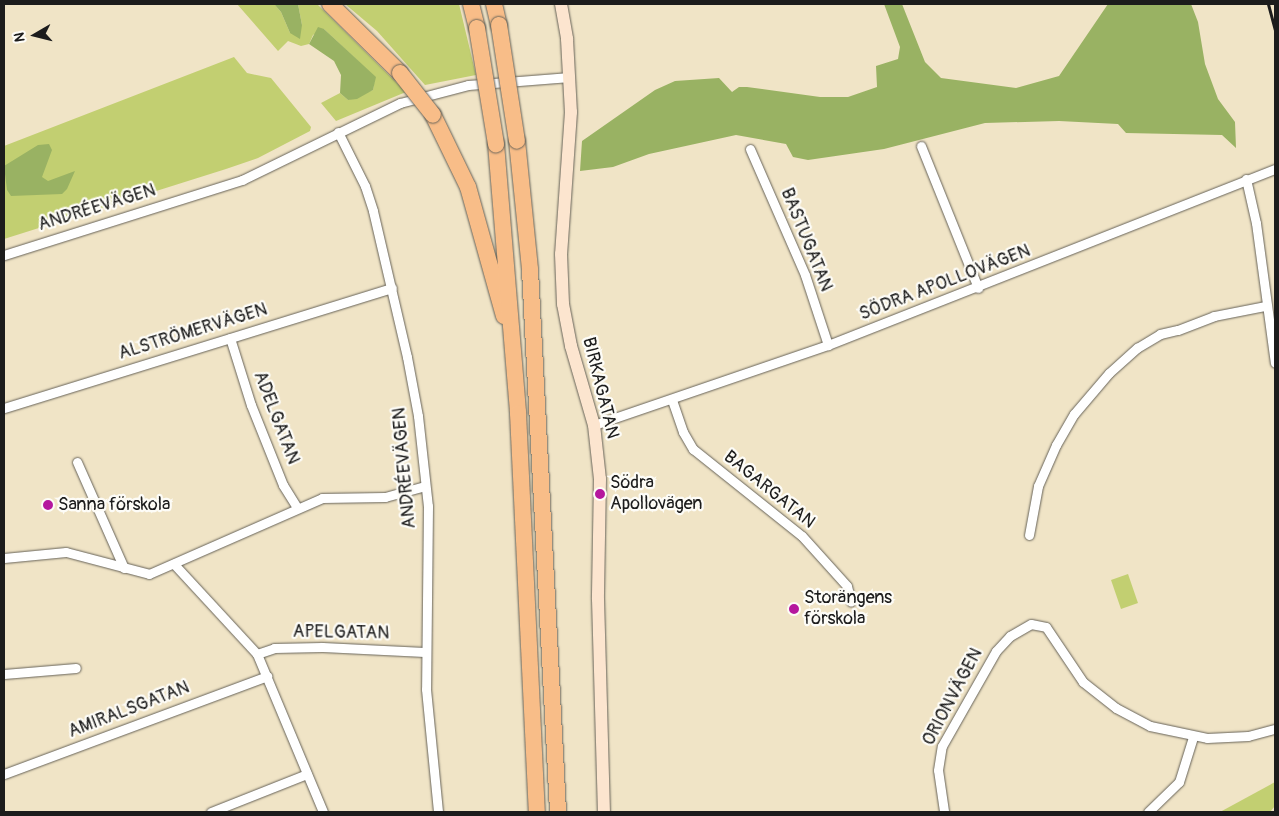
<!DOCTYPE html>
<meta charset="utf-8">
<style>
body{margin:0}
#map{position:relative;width:1279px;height:816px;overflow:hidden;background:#f0e4c6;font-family:Pangolin,sans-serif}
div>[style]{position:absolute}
.green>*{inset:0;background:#c2cf71}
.forest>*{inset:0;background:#99b263}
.roads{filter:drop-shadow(0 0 1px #666258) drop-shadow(0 0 1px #666258)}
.street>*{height:9px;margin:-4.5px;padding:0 4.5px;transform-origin:4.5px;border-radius:4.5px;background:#fff}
.secondary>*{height:12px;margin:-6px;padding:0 6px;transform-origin:6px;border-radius:6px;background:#fce5cf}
.highway>*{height:16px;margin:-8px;padding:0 8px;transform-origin:8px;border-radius:8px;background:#f8bd88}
.rail>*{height:3px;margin:-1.5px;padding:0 1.5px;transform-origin:1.5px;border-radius:1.5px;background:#1c1c1c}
.bridges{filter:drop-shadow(0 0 1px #666258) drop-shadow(0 0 1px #666258)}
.highway-bridge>*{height:16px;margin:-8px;padding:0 8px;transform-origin:8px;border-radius:8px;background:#f8bd88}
.dots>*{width:14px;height:14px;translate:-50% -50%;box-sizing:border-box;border:2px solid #fdfcf7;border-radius:50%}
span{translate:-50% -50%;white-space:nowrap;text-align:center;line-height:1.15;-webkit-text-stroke:4.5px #fdfcf7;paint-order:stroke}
.street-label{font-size:18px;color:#1c1c1c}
.poi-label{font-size:18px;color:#1c1c1c}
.left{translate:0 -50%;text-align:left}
.frame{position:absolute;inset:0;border:5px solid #1c1c1c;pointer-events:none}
.north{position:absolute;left:10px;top:10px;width:50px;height:50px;-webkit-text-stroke:4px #fdfcf7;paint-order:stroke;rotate:262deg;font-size:14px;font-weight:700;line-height:20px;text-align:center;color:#1c1c1c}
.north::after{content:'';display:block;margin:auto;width:18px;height:22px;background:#1c1c1c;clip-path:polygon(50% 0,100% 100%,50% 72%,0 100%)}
</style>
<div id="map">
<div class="green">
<i style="clip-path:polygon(237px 4px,274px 4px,281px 12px,290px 33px,302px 25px,298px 4px,317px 4px,406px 92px,336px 121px,321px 103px,340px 93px,348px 100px,373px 90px,375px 77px,324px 29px,313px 35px,309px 44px,301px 46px,288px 41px,278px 51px)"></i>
<i style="clip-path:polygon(345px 4px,459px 4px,476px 75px,425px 85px,377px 31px)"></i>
<i style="clip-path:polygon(234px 57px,247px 73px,271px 78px,311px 127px,310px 131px,258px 158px,226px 169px,4px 239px,4px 146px)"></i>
<i style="clip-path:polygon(1128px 574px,1138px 603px,1121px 609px,1111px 580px)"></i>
<i style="clip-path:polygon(1275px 782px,1275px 806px,1270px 812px,1220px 812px)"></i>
</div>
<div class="forest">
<i style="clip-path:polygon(274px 4px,298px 4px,302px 25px,300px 39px,290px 33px,281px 12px)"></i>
<i style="clip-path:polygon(884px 4px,902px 4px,925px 62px,941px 78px,1016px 88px,1059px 76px,1108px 4px,1191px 4px,1198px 22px,1205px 64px,1218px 99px,1235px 122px,1236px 148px,1222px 135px,1126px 133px,1118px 124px,1059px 121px,985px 123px,884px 149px,808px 160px,793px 157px,786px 144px,736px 135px,649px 154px,613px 167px,580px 171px,582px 141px,655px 90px,675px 81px,719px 78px,732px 92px,739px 87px,747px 87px,820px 97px,848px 97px,877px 87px,876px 66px,898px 59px,900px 47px)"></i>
<i style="clip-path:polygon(318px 27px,324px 29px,376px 77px,373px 90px,357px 99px,348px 100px,340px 93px,341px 75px,334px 61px,309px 44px)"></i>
<i style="clip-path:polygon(49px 144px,52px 150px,42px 177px,48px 181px,75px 171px,67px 189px,62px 194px,11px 196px,7px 190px,4px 166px,38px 145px)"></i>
</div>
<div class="roads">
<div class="street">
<i style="left:338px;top:132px;width:60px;rotate:63.4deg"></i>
<i style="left:365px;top:186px;width:26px;rotate:72deg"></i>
<i style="left:373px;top:211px;width:150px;rotate:76.9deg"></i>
<i style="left:407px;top:357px;width:60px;rotate:79.4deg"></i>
<i style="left:418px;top:416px;width:91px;rotate:83.7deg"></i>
<i style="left:428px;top:506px;width:183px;rotate:90.6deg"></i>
<i style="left:426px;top:689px;width:124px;rotate:84.4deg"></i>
<i style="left:921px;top:146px;width:153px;rotate:68.1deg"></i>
<i style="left:750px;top:149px;width:137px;rotate:66.4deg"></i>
<i style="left:805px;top:275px;width:74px;rotate:71.8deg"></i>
<i style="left:1246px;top:179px;width:45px;rotate:77.2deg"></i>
<i style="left:1256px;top:223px;width:141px;rotate:82.3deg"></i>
<i style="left:4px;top:255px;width:250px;rotate:-17.5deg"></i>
<i style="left:242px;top:180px;width:176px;rotate:-26deg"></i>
<i style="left:400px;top:103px;width:70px;rotate:-14.8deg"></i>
<i style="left:468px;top:85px;width:102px;rotate:-4.5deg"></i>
<i style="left:230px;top:338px;width:70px;rotate:72.6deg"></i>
<i style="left:251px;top:405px;width:86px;rotate:68.2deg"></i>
<i style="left:283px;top:485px;width:26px;rotate:58deg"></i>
<i style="left:672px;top:400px;width:34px;rotate:71deg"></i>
<i style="left:683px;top:432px;width:20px;rotate:60deg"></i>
<i style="left:693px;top:449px;width:139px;rotate:38.6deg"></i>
<i style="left:802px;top:536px;width:67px;rotate:48deg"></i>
<i style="left:847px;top:586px;width:16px;rotate:76deg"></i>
<i style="left:4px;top:408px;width:406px;rotate:-17.2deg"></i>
<i style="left:594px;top:425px;width:247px;rotate:-18.9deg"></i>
<i style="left:828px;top:345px;width:480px;rotate:-21.5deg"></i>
<i style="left:77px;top:462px;width:116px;rotate:66.1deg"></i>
<i style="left:1029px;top:535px;width:50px;rotate:-79.6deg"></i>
<i style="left:1038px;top:486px;width:45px;rotate:-66.3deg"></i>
<i style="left:1056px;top:445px;width:36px;rotate:-60deg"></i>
<i style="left:1074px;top:414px;width:54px;rotate:-49.5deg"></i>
<i style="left:1109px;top:373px;width:38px;rotate:-42deg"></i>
<i style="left:1137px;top:348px;width:27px;rotate:-31deg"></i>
<i style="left:1160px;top:334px;width:18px;rotate:-13deg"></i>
<i style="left:1178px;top:330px;width:39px;rotate:-21deg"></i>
<i style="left:1214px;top:316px;width:52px;rotate:-11.1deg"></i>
<i style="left:4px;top:558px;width:62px;rotate:-5.5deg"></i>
<i style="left:66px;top:552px;width:86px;rotate:14.8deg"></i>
<i style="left:149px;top:574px;width:189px;rotate:-23.7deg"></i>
<i style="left:322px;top:498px;width:63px;rotate:-0.9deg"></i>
<i style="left:385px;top:497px;width:41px;rotate:-15.4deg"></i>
<i style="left:174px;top:564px;width:122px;rotate:47.3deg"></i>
<i style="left:257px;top:654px;width:171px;rotate:67.3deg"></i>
<i style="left:257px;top:654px;width:18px;rotate:-19deg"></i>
<i style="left:274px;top:648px;width:48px;rotate:-1.2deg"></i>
<i style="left:322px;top:647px;width:103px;rotate:2.8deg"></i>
<i style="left:4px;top:674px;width:72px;rotate:-4.8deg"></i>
<i style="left:4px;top:774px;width:281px;rotate:-20.4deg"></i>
<i style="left:944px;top:811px;width:41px;rotate:-98.3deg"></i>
<i style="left:938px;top:770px;width:24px;rotate:-81deg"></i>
<i style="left:942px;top:746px;width:109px;rotate:-60.4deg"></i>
<i style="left:996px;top:651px;width:21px;rotate:-47deg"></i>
<i style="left:1010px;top:636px;width:24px;rotate:-30deg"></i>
<i style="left:1031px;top:624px;width:15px;rotate:11deg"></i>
<i style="left:1046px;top:627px;width:66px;rotate:56.1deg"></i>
<i style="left:1083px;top:682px;width:42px;rotate:38.2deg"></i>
<i style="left:1116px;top:708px;width:38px;rotate:28deg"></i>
<i style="left:1150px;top:726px;width:58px;rotate:11.9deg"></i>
<i style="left:1207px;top:738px;width:41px;rotate:-2.8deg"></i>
<i style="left:1248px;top:736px;width:28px;rotate:-15deg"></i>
<i style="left:211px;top:812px;width:103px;rotate:-21.6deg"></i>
<i style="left:1148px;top:812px;width:43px;rotate:-44.1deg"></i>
<i style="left:1179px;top:782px;width:47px;rotate:-72.7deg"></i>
</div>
<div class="secondary">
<i style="left:561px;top:4px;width:36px;rotate:80deg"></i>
<i style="left:567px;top:39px;width:73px;rotate:86.9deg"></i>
<i style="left:571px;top:112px;width:142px;rotate:94deg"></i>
<i style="left:561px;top:254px;width:50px;rotate:87.7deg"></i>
<i style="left:563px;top:304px;width:43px;rotate:79.2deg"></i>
<i style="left:571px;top:346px;width:82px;rotate:73.8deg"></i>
<i style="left:594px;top:425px;width:54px;rotate:83.7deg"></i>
<i style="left:600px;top:479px;width:120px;rotate:91deg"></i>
<i style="left:598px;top:599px;width:213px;rotate:88.4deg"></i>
</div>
<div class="highway">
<i style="left:330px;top:4px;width:98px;rotate:44.6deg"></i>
<i style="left:471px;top:4px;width:25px;rotate:76deg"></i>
<i style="left:494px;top:4px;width:22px;rotate:77deg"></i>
<i style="left:433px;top:115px;width:80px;rotate:64.1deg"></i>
<i style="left:468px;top:187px;width:134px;rotate:74.4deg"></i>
<i style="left:517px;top:141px;width:130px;rotate:84.2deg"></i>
<i style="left:530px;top:270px;width:543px;rotate:87.04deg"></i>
<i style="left:496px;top:144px;width:270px;rotate:85.3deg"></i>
<i style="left:518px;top:413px;width:399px;rotate:87.3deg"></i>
</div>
</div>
<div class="rail">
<i style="left:1268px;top:4px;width:28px;rotate:75deg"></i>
</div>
<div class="bridges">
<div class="highway-bridge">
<i style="left:499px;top:25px;width:117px;rotate:81.2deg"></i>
<i style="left:477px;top:28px;width:118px;rotate:80.7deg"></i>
<i style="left:400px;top:73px;width:53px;rotate:51.8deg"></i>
</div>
</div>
<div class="dots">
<i style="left:600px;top:494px;background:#b5179e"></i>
<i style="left:48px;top:505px;background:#b5179e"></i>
<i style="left:794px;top:609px;background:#b5179e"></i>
</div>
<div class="street-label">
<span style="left:97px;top:208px;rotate:-17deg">ANDRÉEVÄGEN</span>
<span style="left:806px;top:240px;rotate:68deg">BASTUGATAN</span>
<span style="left:945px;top:283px;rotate:-21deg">SÖDRA APOLLOVÄGEN</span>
<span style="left:193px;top:332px;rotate:-17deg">ALSTRÖMERVÄGEN</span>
<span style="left:600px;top:388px;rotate:76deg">BIRKAGATAN</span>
<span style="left:276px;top:418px;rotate:69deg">ADELGATAN</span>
<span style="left:405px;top:468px;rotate:-95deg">ANDRÉEVÄGEN</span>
<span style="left:769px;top:490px;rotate:39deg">BAGARGATAN</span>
<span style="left:341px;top:633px;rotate:1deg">APELGATAN</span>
<span style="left:953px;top:697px;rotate:-62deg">ORIONVÄGEN</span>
<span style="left:129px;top:710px;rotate:-21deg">AMIRALSGATAN</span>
</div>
<div class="poi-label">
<span class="left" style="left:610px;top:494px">Södra<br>Apollovägen</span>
<span class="left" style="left:58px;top:505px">Sanna förskola</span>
<span class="left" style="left:804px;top:609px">Storängens<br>förskola</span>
</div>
<div class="frame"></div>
<div class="north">N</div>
</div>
